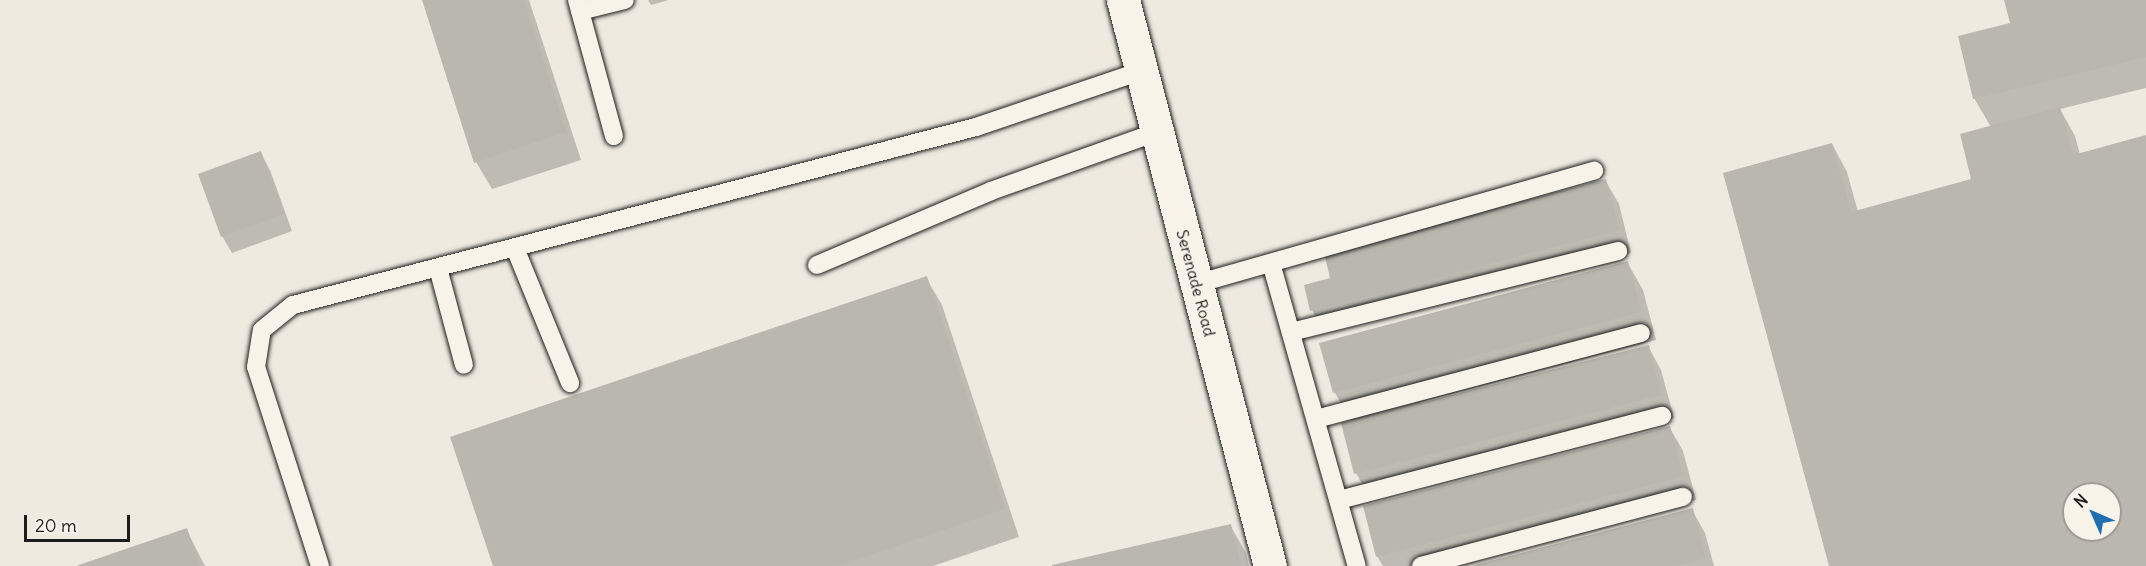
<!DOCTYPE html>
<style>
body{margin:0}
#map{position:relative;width:2146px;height:566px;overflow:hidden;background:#eeeae0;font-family:Delius,sans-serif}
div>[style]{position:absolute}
.shadow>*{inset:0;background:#0003}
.building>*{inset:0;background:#bab7af}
.roads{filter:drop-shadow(0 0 2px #1c1c1c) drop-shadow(0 0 2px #1c1c1c)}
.lane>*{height:18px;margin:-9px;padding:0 9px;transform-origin:9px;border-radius:9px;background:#f7f3e8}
.street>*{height:33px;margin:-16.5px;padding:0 16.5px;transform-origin:16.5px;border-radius:16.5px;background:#f7f3e8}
span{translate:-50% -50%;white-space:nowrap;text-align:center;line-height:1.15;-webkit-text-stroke:4.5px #f7f3e8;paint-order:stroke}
.street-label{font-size:16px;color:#1c1c1c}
.north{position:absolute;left:2062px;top:482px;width:60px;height:60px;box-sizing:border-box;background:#f7f3e8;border:2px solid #9f9d96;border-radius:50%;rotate:315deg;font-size:16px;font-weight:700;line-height:24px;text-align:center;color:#1c1c1c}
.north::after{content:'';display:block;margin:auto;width:21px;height:27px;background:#1f6fb2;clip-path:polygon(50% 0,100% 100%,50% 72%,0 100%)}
.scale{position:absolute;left:24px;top:515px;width:106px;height:27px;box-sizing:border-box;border:3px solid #1c1c1c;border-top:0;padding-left:8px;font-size:18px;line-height:21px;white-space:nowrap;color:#1c1c1c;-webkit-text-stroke:4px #f7f3e8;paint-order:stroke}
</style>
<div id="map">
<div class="shadow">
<i style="clip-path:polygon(424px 0,529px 0,581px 160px,492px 189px,476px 162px)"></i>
<i style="clip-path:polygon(648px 0,669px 0,651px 5px)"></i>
<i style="clip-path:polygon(evenodd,2006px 0,2146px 0,2146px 88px,2060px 109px,2075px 136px,2080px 155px,2146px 136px,2146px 566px,1831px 566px,1832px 144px,1847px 172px,1858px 212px,1973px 180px,1991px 127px,1974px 98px,2012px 24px,2006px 0,2074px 494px,2110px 494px,2110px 530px,2074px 530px,2074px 494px)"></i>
<i style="clip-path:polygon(260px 152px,270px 170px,292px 231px,232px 253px,222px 236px)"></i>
<i style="clip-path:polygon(1605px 180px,1619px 204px,1631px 253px,1325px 333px,1312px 310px,1332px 279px)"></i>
<i style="clip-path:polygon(1627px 262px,1643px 290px,1656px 340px,1421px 402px,1422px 404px,1648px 346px,1661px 370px,1674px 418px,1369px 496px,1356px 473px,1352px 422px,1335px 393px,1321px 344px)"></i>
<i style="clip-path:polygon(926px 278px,942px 305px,1019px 537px,933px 566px,494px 566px)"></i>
<i style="clip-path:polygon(1670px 428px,1683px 451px,1696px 500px,1442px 566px,1383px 566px,1377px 556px)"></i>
<i style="clip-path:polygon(1692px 510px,1705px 533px,1714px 566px,1474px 566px)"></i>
<i style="clip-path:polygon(1230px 525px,1246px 553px,1249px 566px,1054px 566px)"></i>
<i style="clip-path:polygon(186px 529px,205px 566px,79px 566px)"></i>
</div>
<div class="building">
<i style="clip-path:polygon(422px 0,524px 0,566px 132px,474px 163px)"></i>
<i style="clip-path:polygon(2004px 0,2146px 0,2146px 57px,1973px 99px,1958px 36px,2010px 23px)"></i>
<i style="clip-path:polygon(evenodd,2060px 107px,2073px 155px,2146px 135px,2146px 566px,1829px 566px,1723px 173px,1832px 143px,1851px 212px,1971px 179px,1960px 134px,2060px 107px,2074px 494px,2110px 494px,2110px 530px,2074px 530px,2074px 494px)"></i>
<i style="clip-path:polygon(261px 151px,284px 214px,221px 237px,198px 174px)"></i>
<i style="clip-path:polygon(1606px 179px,1619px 230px,1310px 311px,1304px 285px,1330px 278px,1324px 253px)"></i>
<i style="clip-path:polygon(1628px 261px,1641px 312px,1333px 393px,1319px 343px)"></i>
<i style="clip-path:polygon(927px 276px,1005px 509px,837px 566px,493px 566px,450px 437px)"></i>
<i style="clip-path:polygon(1649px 345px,1661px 395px,1354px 474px,1341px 423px)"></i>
<i style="clip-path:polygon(1670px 426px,1684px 476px,1376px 557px,1363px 506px)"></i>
<i style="clip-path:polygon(1693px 508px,1706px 558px,1676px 566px,1471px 566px)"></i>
<i style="clip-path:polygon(1231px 524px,1241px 566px,1052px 566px,1052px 565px)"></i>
<i style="clip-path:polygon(187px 528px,200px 566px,76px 566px)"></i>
</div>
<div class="roads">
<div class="lane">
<i style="left:577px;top:0;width:141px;rotate:74.8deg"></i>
<i style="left:580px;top:11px;width:46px;rotate:-13.7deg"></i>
<i style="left:515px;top:248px;width:146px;rotate:67.8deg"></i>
<i style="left:1271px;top:263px;width:315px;rotate:74.2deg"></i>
<i style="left:817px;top:265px;width:189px;rotate:-23deg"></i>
<i style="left:991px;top:191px;width:176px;rotate:-19.6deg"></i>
<i style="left:438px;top:268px;width:100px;rotate:75deg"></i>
<i style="left:1196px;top:284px;width:414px;rotate:-15.9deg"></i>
<i style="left:1291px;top:332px;width:337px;rotate:-13.9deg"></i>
<i style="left:1316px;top:419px;width:336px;rotate:-14.8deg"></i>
<i style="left:1339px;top:500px;width:334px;rotate:-14.6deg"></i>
<i style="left:320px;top:566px;width:209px;rotate:-107.8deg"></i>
<i style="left:256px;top:367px;width:37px;rotate:-81deg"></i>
<i style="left:262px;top:330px;width:40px;rotate:-39deg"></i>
<i style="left:293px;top:305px;width:706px;rotate:-14.61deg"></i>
<i style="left:976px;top:127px;width:174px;rotate:-18.7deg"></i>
<i style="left:1421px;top:566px;width:271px;rotate:-14.8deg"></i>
</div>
<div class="street">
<i style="left:1123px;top:0;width:585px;rotate:75.44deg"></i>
</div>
</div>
<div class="street-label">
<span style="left:1196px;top:283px;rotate:75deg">Serenade Road</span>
</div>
<div class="north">N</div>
<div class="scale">20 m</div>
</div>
